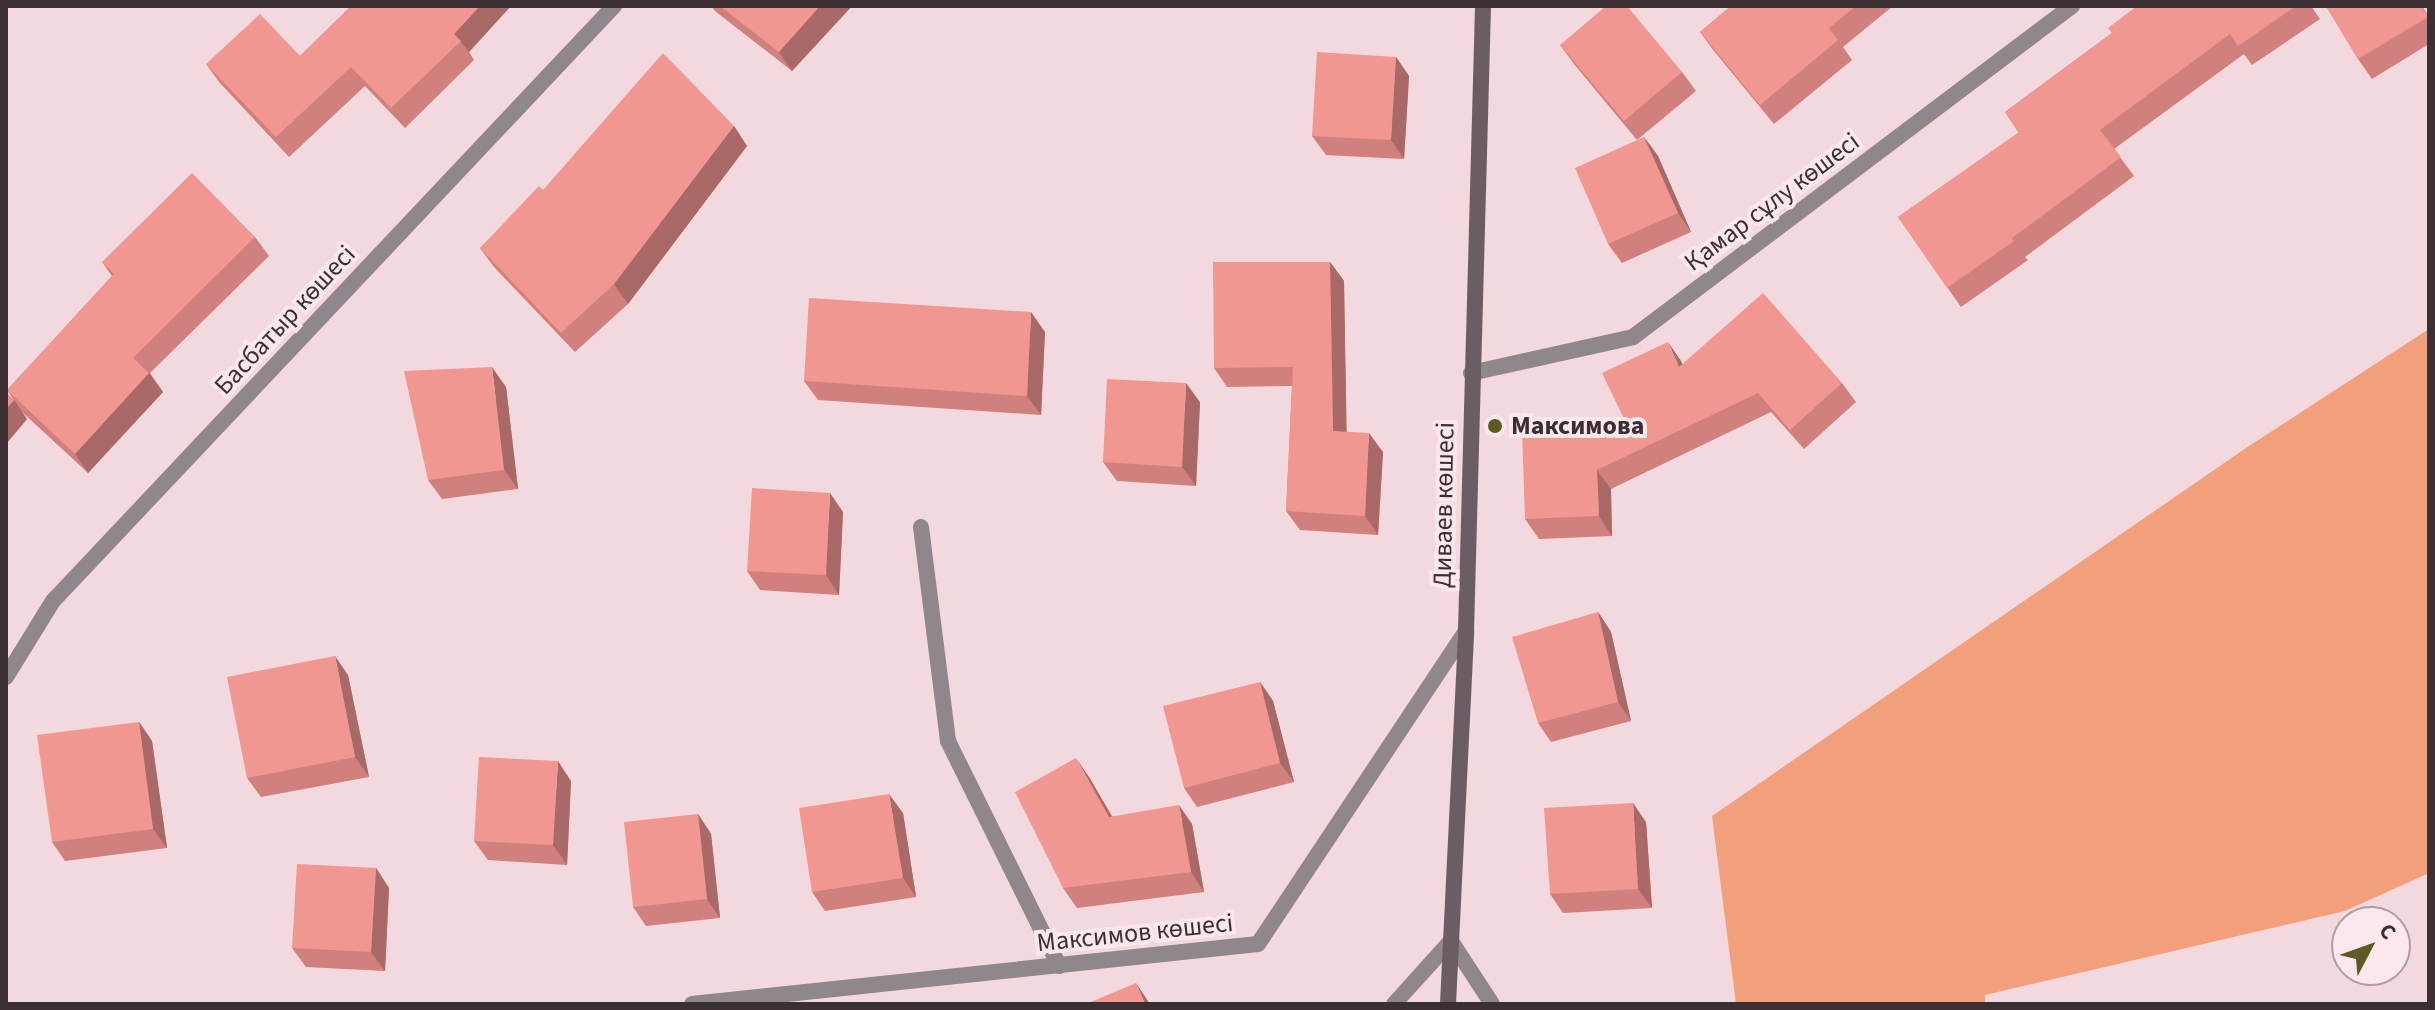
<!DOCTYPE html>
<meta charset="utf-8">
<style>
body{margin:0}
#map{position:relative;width:2435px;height:1010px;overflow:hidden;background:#f3d8de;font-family:"Source Sans 3",sans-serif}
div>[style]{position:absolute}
.green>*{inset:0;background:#f29f7c}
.lane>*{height:16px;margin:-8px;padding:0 8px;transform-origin:8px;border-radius:8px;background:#90878c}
.street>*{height:16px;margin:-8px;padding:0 8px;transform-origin:8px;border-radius:8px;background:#90878c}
.secondary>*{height:16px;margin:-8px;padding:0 8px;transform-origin:8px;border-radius:8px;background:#6a5d64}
.wall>*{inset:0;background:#d0817d}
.shaded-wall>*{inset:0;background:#a96966}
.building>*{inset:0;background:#f29691}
.dots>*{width:22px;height:22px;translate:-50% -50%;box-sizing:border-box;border:4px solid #fce7eb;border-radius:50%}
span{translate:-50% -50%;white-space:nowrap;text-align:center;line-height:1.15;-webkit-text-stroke:8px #fce7eb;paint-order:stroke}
.street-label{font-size:26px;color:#3a2f32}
.poi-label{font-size:26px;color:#3a2f32;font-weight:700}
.left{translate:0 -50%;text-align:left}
.frame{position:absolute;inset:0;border:8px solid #3a2f32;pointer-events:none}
.north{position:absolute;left:2331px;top:906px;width:80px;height:80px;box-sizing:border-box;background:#fce7eb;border:2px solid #ae9da1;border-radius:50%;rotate:49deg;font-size:22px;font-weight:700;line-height:32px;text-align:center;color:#3a2f32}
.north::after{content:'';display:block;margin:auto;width:28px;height:36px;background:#5f5925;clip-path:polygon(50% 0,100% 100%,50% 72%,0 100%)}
</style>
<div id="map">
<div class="green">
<i style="clip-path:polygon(2429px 329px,2429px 873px,2345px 911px,1985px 995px,1985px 1004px,1736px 1004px,1712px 816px,2246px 448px)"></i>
</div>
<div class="lane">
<i style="left:921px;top:527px;width:216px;rotate:82.8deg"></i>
<i style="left:948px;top:741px;width:251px;rotate:63.7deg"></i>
<i style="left:6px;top:677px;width:89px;rotate:-58.3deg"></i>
<i style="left:53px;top:601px;width:818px;rotate:-46.68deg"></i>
<i style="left:1394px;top:1004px;width:85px;rotate:-47.9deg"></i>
<i style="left:1451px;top:941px;width:75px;rotate:56.9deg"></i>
</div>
<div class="street">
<i style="left:1471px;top:373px;width:166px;rotate:-12.5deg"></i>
<i style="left:1633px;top:337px;width:550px;rotate:-37.02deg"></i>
<i style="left:692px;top:1004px;width:569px;rotate:-6.05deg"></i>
<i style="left:1258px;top:944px;width:376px;rotate:-56.4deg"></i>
</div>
<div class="secondary">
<i style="left:1448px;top:1004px;width:373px;rotate:-87.2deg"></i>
<i style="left:1466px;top:631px;width:625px;rotate:-88.44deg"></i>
</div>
<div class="wall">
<i style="clip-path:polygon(351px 6px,511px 6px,469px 52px,474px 60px,405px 128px,365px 86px,289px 157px,220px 83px,206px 64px,300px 56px)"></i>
<i style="clip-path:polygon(711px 6px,852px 6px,792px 71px,715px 11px)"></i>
<i style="clip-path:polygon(1731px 6px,1893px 6px,1843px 47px,1852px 60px,1774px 124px,1714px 51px,1700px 32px)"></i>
<i style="clip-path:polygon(2137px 6px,2311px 6px,2320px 19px,2252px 65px,2244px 54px,2114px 149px,2134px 176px,2025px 257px,2028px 260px,1961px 307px,1898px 217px,2019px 133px,2005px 112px,2112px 33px)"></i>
<i style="clip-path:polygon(2326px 6px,2422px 6px,2429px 17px,2429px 44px,2372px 79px,2358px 59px)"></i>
<i style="clip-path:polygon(1560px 45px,1682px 72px,1696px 91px,1637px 140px,1574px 64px)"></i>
<i style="clip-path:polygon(1396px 57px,1409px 76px,1404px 159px,1326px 155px,1312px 136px)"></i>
<i style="clip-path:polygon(734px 126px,747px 146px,628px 304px,575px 352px,494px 267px,480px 248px,543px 190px)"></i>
<i style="clip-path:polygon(1644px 137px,1658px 156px,1691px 232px,1622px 263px,1608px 244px)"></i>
<i style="clip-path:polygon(255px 237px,269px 256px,150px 373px,163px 392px,88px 473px,21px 411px,27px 419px,6px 444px,6px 393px,13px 399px,7px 390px,112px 276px,102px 262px)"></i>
<i style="clip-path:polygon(1330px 262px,1344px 281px,1346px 431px,1383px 452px,1378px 535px,1300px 530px,1286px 511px,1292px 386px,1227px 387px,1214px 368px)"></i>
<i style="clip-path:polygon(1045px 332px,1041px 415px,818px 400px,804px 381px)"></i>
<i style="clip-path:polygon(1681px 361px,1682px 364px,1842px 383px,1856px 402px,1804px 449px,1771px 412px,1611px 489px,1612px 536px,1539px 539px,1525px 519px,1627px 425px)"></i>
<i style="clip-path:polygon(506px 387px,518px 489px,442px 499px,428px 480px)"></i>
<i style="clip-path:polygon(1200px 402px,1196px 486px,1117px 481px,1103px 462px)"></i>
<i style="clip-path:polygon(843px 512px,839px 595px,760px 590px,747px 571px)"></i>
<i style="clip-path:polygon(1598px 612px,1611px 632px,1631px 721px,1551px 742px,1538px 723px)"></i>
<i style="clip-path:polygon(348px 675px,369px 777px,261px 797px,247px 778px)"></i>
<i style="clip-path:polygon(1260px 682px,1273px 701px,1294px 782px,1197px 807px,1184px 788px)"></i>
<i style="clip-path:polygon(139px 722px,152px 741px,167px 848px,65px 861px,52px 842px)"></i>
<i style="clip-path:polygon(1089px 777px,1112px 816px,1192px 824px,1204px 892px,1077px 908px,1063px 888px)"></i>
<i style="clip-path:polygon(571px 781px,567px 865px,488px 860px,474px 841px)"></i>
<i style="clip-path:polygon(903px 813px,916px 897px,825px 911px,812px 892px)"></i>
<i style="clip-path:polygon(698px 814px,711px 834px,720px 918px,646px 926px,633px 907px)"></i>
<i style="clip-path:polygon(1646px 822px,1652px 908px,1563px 913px,1550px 894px)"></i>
<i style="clip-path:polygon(376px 868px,389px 888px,385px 971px,306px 967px,292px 948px)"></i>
</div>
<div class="shaded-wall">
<i style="clip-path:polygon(480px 6px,511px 6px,469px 52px,454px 34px)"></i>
<i style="clip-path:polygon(820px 6px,852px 6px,792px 71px,779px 52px)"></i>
<i style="clip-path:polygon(1396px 57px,1409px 76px,1404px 159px,1391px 140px)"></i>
<i style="clip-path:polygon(734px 126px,747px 146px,628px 304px,614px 284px)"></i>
<i style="clip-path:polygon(1644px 137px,1658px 156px,1691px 232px,1678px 213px)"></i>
<i style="clip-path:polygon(1330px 262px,1344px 281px,1347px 450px,1333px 431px)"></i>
<i style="clip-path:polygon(1031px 312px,1045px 332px,1041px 415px,1027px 396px)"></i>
<i style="clip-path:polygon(1668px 342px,1681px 361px,1693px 386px,1679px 367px)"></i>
<i style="clip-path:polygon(492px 367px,506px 387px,518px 489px,504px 470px)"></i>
<i style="clip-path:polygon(149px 373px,163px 392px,88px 473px,75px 454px)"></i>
<i style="clip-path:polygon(1186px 383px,1200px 402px,1196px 486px,1182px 467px)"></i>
<i style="clip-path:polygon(14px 400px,27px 419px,6px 444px,6px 409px)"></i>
<i style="clip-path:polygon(1369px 433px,1383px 452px,1378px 535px,1365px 516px)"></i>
<i style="clip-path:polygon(1597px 470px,1611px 489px,1612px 536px,1599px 516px)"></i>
<i style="clip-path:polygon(830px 493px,843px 512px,839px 595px,826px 575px)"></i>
<i style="clip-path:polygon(1598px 612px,1611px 632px,1631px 721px,1618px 702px)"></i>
<i style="clip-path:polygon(335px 656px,348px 675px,369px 777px,355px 757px)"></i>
<i style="clip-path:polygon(1260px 682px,1273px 701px,1294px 782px,1280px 763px)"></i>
<i style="clip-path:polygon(139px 722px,152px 741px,167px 848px,153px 829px)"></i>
<i style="clip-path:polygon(1076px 758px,1089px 777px,1123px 836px,1109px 817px)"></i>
<i style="clip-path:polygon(558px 761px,571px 781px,567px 865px,553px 845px)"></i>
<i style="clip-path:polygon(889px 794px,903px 813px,916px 897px,903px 878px)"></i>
<i style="clip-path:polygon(1633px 803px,1646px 822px,1652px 908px,1638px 889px)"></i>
<i style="clip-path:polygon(1179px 805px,1192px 824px,1204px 892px,1191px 872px)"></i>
<i style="clip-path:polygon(698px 814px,711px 834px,720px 918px,707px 899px)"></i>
<i style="clip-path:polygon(376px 868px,389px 888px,385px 971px,371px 952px)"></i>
<i style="clip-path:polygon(1136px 983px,1150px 1004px,1145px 1004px)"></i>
</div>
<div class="building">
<i style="clip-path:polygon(351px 6px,480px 6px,454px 34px,461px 41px,391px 108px,351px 67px,276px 137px,206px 64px,260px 14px,300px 56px)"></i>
<i style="clip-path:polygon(720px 6px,820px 6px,779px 52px)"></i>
<i style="clip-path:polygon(1606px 6px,1627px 6px,1682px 72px,1624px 121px,1560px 45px)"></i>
<i style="clip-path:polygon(1731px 6px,1856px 6px,1829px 28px,1838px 40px,1760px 105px,1700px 32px)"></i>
<i style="clip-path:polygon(2137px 6px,2296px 6px,2238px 46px,2230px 34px,2100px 130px,2121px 157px,2012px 238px,2014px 241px,1947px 288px,1898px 217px,2019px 132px,2005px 112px,2112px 33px,2108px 28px)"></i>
<i style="clip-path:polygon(2326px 6px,2421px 6px,2428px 17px,2358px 59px)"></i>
<i style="clip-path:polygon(1317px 52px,1396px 57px,1391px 140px,1312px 136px)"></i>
<i style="clip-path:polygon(663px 53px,734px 126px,614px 284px,561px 333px,480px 248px,539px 186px,543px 190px)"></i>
<i style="clip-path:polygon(1644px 137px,1678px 213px,1608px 244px,1575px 168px)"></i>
<i style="clip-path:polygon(192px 173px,255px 237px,133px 358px,149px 373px,75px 454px,7px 390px,114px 274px,102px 262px)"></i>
<i style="clip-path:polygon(1213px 262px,1330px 262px,1333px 431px,1369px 433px,1365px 516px,1286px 511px,1293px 367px,1214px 368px)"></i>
<i style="clip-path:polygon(1763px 293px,1842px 383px,1790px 430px,1758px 393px,1597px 470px,1599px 516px,1525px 519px,1522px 429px,1627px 425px,1602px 373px,1668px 342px,1679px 367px)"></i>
<i style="clip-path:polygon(809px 298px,1031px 312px,1027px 396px,804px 381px)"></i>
<i style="clip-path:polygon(492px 367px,504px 470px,428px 480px,404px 371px)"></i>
<i style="clip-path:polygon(1107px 379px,1186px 383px,1182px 467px,1103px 462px)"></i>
<i style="clip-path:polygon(6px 393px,14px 400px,6px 409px)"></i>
<i style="clip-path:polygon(752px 488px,830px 493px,826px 575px,747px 571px)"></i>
<i style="clip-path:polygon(1598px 612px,1618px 702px,1538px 723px,1512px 637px)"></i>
<i style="clip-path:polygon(335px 656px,355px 757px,247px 778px,227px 677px)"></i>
<i style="clip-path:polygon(1260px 682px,1280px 763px,1184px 788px,1163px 706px)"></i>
<i style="clip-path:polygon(139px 722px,153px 829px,52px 842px,37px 735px)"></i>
<i style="clip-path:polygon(479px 757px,558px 761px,553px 845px,474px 841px)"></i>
<i style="clip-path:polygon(1076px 758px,1109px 817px,1179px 805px,1191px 872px,1063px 888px,1015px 792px)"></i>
<i style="clip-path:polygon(889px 794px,903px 878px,812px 892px,799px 808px)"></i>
<i style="clip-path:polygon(1633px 803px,1638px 889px,1550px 894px,1544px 808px)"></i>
<i style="clip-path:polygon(698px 814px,707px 899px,633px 907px,624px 822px)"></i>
<i style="clip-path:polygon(297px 864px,376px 868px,371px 952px,292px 948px)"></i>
<i style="clip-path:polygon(1136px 983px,1145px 1004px,1086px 1004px)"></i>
</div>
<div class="dots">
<i style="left:1495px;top:426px;background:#5f5925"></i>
</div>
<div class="street-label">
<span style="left:1772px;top:202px;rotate:-37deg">Қамар сұлу көшесі</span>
<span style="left:285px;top:320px;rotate:-47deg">Басбатыр көшесі</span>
<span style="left:1444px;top:505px;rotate:-89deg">Диваев көшесі</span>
<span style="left:1135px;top:933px;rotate:-6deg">Максимов көшесі</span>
</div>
<div class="poi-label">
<span class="left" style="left:1511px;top:426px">Максимова</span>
</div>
<div class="frame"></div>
<div class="north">С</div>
</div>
